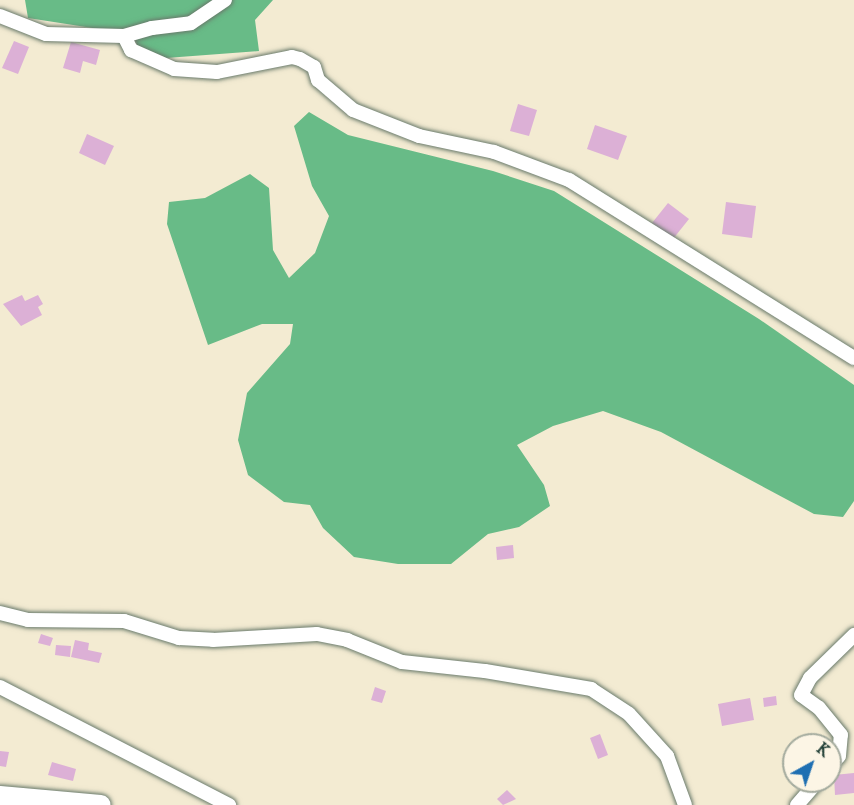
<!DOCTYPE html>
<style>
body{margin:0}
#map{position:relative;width:854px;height:805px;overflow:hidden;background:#f3ebd2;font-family:"IM FELL English",serif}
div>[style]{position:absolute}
.forest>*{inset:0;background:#68bb87}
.building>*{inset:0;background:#dcb0d6}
.roads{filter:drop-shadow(0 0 2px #697a6b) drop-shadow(0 0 2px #697a6b)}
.street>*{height:14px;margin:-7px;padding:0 7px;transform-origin:7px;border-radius:7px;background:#fff}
.secondary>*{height:20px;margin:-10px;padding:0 10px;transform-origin:10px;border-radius:10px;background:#fff}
span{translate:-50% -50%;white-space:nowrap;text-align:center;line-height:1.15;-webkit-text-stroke:4.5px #fcf5e5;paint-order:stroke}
.north{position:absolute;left:782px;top:733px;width:60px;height:60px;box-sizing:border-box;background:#fcf5e5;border:2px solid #a4ab9e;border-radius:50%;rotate:40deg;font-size:16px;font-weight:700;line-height:24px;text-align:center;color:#1f3d34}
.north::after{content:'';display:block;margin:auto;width:21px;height:27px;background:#1f6fb2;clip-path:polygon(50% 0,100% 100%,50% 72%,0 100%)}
</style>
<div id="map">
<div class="forest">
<i style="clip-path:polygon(25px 0,273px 0,255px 20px,259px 51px,166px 58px,138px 49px,133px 28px,112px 31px,28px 18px)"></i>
<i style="clip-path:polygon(309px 112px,348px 135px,493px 171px,554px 191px,759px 319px,854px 385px,854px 501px,843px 517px,814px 514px,661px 432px,603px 411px,553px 426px,517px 445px,544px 485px,550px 506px,519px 527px,488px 534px,451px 564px,398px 564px,354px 557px,323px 528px,310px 505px,284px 502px,248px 475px,238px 440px,247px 393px,290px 344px,293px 324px,262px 324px,208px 345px,167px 224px,169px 202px,205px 198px,250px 174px,269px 188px,273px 250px,289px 278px,315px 253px,329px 216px,312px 186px,294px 126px)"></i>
</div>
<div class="building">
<i style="clip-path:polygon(14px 41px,29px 47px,18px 74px,2px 68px)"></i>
<i style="clip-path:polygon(71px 42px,100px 50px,96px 65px,83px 61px,80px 73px,63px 68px)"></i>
<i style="clip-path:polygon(518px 104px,537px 110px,529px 136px,510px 131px)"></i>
<i style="clip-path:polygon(595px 125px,627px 136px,618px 160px,587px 149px)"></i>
<i style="clip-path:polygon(87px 134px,114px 146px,105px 165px,79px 153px)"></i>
<i style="clip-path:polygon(726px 202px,756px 206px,752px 238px,722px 234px)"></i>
<i style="clip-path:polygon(668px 203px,689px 219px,673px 239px,652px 223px)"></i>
<i style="clip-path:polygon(22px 295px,25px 301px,38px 295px,43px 304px,38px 307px,42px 315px,21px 326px,3px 304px)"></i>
<i style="clip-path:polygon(513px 545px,514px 558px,497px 560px,496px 547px)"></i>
<i style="clip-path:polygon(41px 634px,53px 638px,50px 646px,38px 643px)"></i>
<i style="clip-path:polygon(75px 640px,89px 643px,88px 650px,102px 653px,99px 663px,71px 657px)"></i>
<i style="clip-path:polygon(56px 645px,71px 646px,70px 657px,55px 655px)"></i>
<i style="clip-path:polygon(375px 687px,386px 691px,382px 703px,371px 700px)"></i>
<i style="clip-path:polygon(776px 696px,777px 705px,764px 707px,763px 698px)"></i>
<i style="clip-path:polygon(750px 698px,754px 720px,722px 726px,718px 704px)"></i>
<i style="clip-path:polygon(600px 734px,608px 755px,598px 759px,590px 738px)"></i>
<i style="clip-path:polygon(0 751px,9px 752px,6px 767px,0 766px)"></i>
<i style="clip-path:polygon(52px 762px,76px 769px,73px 781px,48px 775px)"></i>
<i style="clip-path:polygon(854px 773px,854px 793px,835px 795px,834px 775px)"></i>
<i style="clip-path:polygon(507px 790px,516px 799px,503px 805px,497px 799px)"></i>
</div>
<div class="roads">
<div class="street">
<i style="left:0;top:16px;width:49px;rotate:21.4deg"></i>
<i style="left:46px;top:34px;width:78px;rotate:1.5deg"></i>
<i style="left:124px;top:36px;width:29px;rotate:-16deg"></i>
<i style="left:152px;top:28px;width:39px;rotate:-7deg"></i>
<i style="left:191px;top:23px;width:41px;rotate:-34.1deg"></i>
<i style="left:124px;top:36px;width:16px;rotate:63deg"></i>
<i style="left:131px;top:50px;width:47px;rotate:23.8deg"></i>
<i style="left:174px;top:69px;width:43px;rotate:4deg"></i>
<i style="left:217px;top:72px;width:76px;rotate:-11.3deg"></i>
<i style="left:292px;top:57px;width:8px;rotate:14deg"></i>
<i style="left:300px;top:59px;width:16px;rotate:30deg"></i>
<i style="left:314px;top:67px;width:14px;rotate:73deg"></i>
<i style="left:318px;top:80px;width:46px;rotate:40.6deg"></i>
<i style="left:353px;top:110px;width:71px;rotate:21.5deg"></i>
<i style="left:419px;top:136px;width:77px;rotate:12deg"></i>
<i style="left:494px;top:152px;width:80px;rotate:20.5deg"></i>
<i style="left:569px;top:180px;width:336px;rotate:32deg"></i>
<i style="left:0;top:613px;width:29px;rotate:14deg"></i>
<i style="left:28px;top:620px;width:96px;rotate:0.6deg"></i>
<i style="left:124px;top:621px;width:58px;rotate:17.2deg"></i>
<i style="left:179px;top:638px;width:34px;rotate:3deg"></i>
<i style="left:213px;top:640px;width:104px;rotate:-3.3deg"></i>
<i style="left:317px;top:634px;width:31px;rotate:11deg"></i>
<i style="left:347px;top:640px;width:59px;rotate:21.8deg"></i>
<i style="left:402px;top:662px;width:83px;rotate:6.2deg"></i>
<i style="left:485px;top:671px;width:108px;rotate:9.6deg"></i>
<i style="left:591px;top:689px;width:45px;rotate:33.3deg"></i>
<i style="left:629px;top:714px;width:57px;rotate:47.9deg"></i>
<i style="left:667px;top:756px;width:52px;rotate:69.8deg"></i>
<i style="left:0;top:687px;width:258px;rotate:27.3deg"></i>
<i style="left:830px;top:766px;width:13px;rotate:-48deg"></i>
<i style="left:839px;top:756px;width:21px;rotate:-85deg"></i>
<i style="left:841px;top:735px;width:35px;rotate:-129deg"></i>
<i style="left:819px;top:708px;width:22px;rotate:-144deg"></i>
<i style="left:801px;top:695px;width:19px;rotate:-62deg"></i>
<i style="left:810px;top:678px;width:62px;rotate:-44.3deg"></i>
<i style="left:797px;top:805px;width:32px;rotate:-49deg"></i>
</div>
<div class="secondary">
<i style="left:0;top:796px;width:101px;rotate:5.1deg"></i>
</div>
</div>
<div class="north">K</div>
</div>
